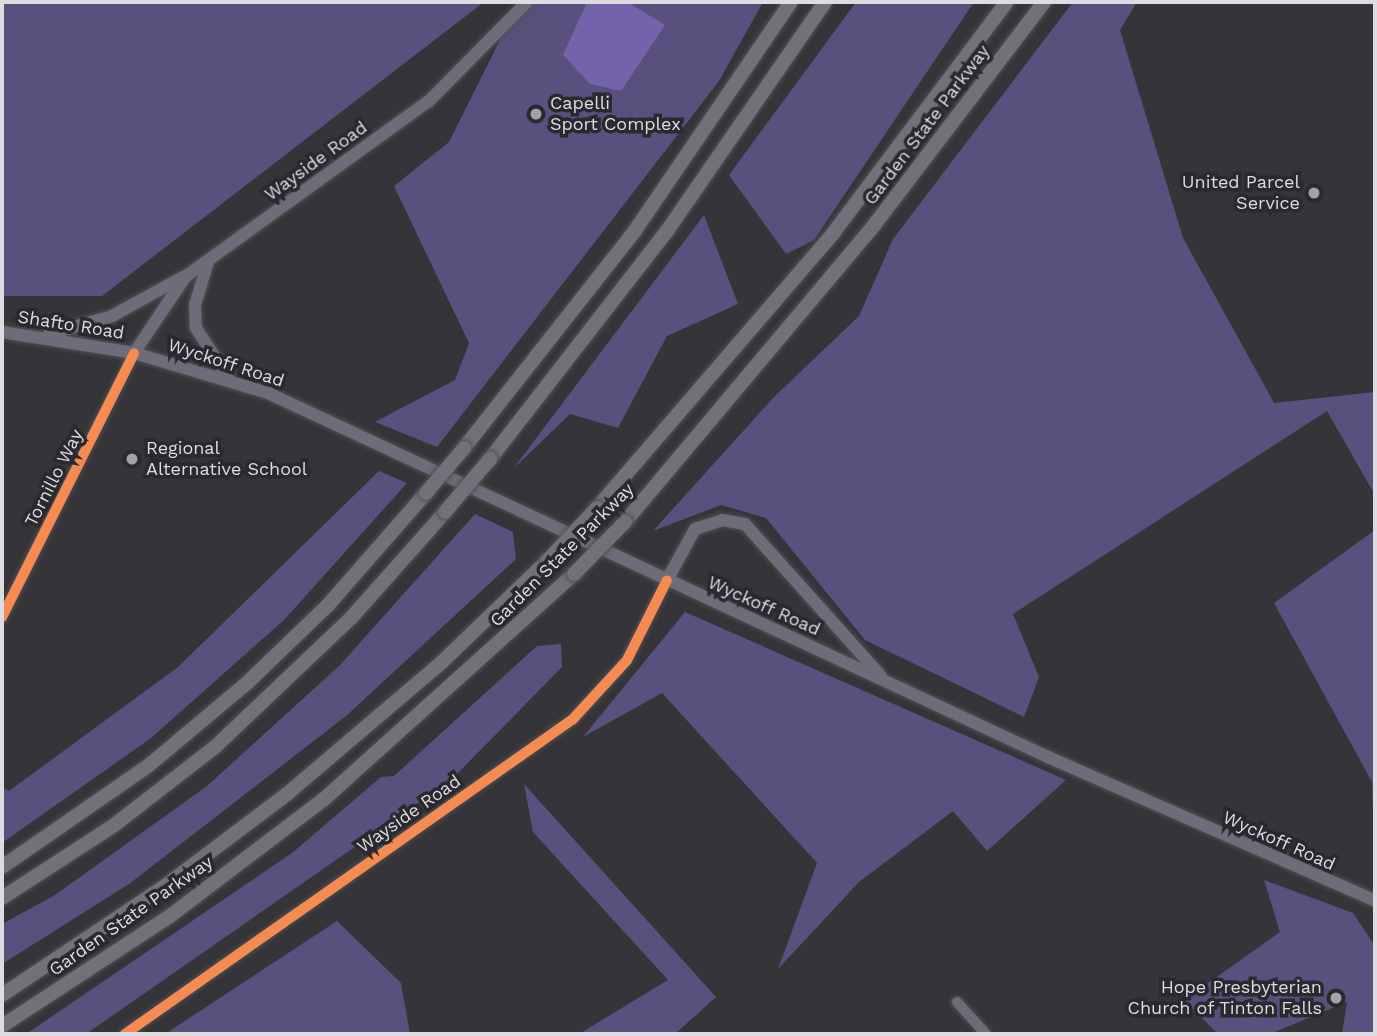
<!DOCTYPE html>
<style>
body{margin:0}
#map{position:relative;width:1377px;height:1036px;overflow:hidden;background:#353438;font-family:"Work Sans",sans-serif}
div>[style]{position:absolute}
.green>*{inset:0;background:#5a507e}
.water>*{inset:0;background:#7363aa}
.roads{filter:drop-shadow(0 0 2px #505052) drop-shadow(0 0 2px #505052)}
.minor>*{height:10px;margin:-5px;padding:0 5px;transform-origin:5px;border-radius:5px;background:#6d6b76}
.major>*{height:12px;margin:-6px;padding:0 6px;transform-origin:6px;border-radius:6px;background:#6e6c78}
.highway>*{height:14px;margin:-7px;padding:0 7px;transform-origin:7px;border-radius:7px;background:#727079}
.bridges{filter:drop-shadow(0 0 2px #505052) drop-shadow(0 0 2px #505052)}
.highway-bridge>*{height:14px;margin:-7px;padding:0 7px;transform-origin:7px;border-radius:7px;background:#727079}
.cycleway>*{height:10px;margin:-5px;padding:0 5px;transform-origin:5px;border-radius:5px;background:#f68b52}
.dots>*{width:19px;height:19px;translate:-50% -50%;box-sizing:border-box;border:4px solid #2a292f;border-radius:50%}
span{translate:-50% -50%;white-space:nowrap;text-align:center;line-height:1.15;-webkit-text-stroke:7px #2a292f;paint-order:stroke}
.poi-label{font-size:18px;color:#dddce1}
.left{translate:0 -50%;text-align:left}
.right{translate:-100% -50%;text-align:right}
.street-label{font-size:18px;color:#dddce1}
.frame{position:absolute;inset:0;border:4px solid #dddce1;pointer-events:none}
</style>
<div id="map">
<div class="green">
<i style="clip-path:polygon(2px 2px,484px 2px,102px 296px,2px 296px)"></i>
<i style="clip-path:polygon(519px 2px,763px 2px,719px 81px,437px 447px,375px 422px,455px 380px,469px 343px,394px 186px,449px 142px)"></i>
<i style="clip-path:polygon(856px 2px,974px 2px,814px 240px,786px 254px,729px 175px)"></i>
<i style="clip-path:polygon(1073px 2px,1137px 2px,1120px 30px,1183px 238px,1274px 403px,1375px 392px,1375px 495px,1327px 411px,1013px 614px,1039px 677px,1024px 717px,865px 640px,766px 518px,721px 505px,653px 531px,773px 398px,859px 316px,893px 239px)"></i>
<i style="clip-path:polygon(704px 215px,738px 304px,667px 336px,618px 428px,570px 414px,513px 469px)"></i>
<i style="clip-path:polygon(379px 471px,407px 483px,284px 620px,151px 738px,2px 843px,2px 787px,9px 791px,178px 667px)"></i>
<i style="clip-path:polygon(475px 514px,513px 532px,516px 559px,346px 716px,129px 884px,2px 964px,2px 924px,55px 895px,207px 786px,340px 665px)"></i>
<i style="clip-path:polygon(1375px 530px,1375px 874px,1372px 782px,1274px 603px)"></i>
<i style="clip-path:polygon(685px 612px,1066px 780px,987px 851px,953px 811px,859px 882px,778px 969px,817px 863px,662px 693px,583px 737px)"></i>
<i style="clip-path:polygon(561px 644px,562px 667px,451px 780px,86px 1034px,26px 1034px,292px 853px,381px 777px,394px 776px,537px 646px)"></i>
<i style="clip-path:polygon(524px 784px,716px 997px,675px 1034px,579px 1034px,668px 980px,533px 832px)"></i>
<i style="clip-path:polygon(1264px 880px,1353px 913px,1375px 946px,1375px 1034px,1342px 1034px,1347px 1002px,1270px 1034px,1218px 1034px,1184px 1000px,1280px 932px)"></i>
<i style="clip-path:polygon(337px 921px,401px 983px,410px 1034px,165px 1034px)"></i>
</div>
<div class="water">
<i style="clip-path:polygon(587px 2px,627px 2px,665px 25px,621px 91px,590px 84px,563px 55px)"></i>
</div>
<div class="roads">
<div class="minor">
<i style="left:2px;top:617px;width:295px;rotate:-63.4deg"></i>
<i style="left:957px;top:1002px;width:43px;rotate:47.8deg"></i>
<i style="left:125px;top:1034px;width:548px;rotate:-35.11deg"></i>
<i style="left:573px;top:719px;width:80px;rotate:-47.5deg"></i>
<i style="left:627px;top:660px;width:89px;rotate:-63.4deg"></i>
</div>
<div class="major">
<i style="left:208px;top:262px;width:45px;rotate:106.8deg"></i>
<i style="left:195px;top:305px;width:23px;rotate:88deg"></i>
<i style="left:196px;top:328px;width:61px;rotate:57.1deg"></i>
<i style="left:2px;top:332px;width:134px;rotate:9deg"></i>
<i style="left:134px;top:353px;width:140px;rotate:16.6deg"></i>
<i style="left:268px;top:393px;width:863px;rotate:25.02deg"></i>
<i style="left:1050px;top:758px;width:355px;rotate:23.7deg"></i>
<i style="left:49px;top:334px;width:66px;rotate:-15.9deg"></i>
<i style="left:112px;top:316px;width:81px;rotate:-28.8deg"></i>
<i style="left:134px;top:353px;width:93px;rotate:-56deg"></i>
<i style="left:186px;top:276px;width:299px;rotate:-35.8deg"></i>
<i style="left:429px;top:101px;width:139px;rotate:-45.3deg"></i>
<i style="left:667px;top:580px;width:58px;rotate:-61.2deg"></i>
<i style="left:695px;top:529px;width:28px;rotate:-18deg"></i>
<i style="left:722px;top:520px;width:23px;rotate:10deg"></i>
<i style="left:745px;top:524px;width:203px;rotate:48.2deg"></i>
</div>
<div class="highway">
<i style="left:464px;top:448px;width:275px;rotate:-51.8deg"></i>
<i style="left:634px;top:232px;width:278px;rotate:-55.7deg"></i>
<i style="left:490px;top:459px;width:289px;rotate:-52.2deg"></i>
<i style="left:667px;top:231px;width:278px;rotate:-55.4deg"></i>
<i style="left:597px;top:508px;width:364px;rotate:-49.3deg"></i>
<i style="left:834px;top:232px;width:288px;rotate:-53.1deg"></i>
<i style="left:625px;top:522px;width:389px;rotate:-50deg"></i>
<i style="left:875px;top:224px;width:279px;rotate:-52.7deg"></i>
<i style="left:2px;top:867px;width:178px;rotate:-34.7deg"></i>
<i style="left:148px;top:766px;width:131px;rotate:-40deg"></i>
<i style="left:248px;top:682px;width:111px;rotate:-43.9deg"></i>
<i style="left:328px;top:605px;width:149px;rotate:-48.8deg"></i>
<i style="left:2px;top:898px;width:132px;rotate:-33deg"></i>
<i style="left:113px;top:826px;width:129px;rotate:-37.8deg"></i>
<i style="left:215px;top:747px;width:187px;rotate:-43.5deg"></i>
<i style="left:351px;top:618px;width:142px;rotate:-48.4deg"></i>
<i style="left:2px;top:995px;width:196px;rotate:-33.8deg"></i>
<i style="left:165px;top:886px;width:153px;rotate:-37deg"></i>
<i style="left:287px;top:794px;width:204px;rotate:-40.4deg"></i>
<i style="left:442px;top:662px;width:146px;rotate:-43.9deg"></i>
<i style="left:2px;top:1026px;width:201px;rotate:-33.2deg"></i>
<i style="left:170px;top:916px;width:192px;rotate:-37.2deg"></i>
<i style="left:323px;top:800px;width:338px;rotate:-42deg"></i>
</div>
</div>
<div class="bridges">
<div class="highway-bridge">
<i style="left:426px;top:493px;width:59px;rotate:-49.8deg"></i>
<i style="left:445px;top:512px;width:70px;rotate:-49.7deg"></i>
<i style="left:547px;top:561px;width:73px;rotate:-46.7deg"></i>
<i style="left:574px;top:574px;width:73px;rotate:-45.6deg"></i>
</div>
</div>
<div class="cycleway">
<i style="left:2px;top:617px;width:295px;rotate:-63.4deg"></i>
<i style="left:125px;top:1034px;width:548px;rotate:-35.11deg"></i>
<i style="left:573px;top:719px;width:80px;rotate:-47.5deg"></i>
<i style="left:627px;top:660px;width:89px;rotate:-63.4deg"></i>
</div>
<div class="dots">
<i style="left:536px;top:114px;background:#a2a1a6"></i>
<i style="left:1314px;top:193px;background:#a2a1a6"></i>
<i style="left:132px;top:459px;background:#a2a1a6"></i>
<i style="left:1336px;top:998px;background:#a2a1a6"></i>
</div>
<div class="poi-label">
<span class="left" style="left:550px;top:114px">Capelli<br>Sport Complex</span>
<span class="right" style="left:1300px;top:193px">United Parcel<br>Service</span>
<span class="left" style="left:146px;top:459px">Regional<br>Alternative School</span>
<span class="right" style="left:1322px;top:998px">Hope Presbyterian<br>Church of Tinton Falls</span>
</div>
<div class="street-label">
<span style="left:927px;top:125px;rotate:-53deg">Garden State Parkway</span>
<span style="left:316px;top:161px;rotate:-36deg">Wayside Road</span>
<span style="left:71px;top:325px;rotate:9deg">Shafto Road</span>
<span style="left:226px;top:363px;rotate:18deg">Wyckoff Road</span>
<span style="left:54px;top:478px;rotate:-63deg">Tornillo Way</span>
<span style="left:562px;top:555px;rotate:-45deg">Garden State Parkway</span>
<span style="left:764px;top:606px;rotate:24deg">Wyckoff Road</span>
<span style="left:409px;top:814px;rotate:-35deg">Wayside Road</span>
<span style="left:1279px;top:841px;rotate:24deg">Wyckoff Road</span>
<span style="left:131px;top:916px;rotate:-35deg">Garden State Parkway</span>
</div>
<div class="frame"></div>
</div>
